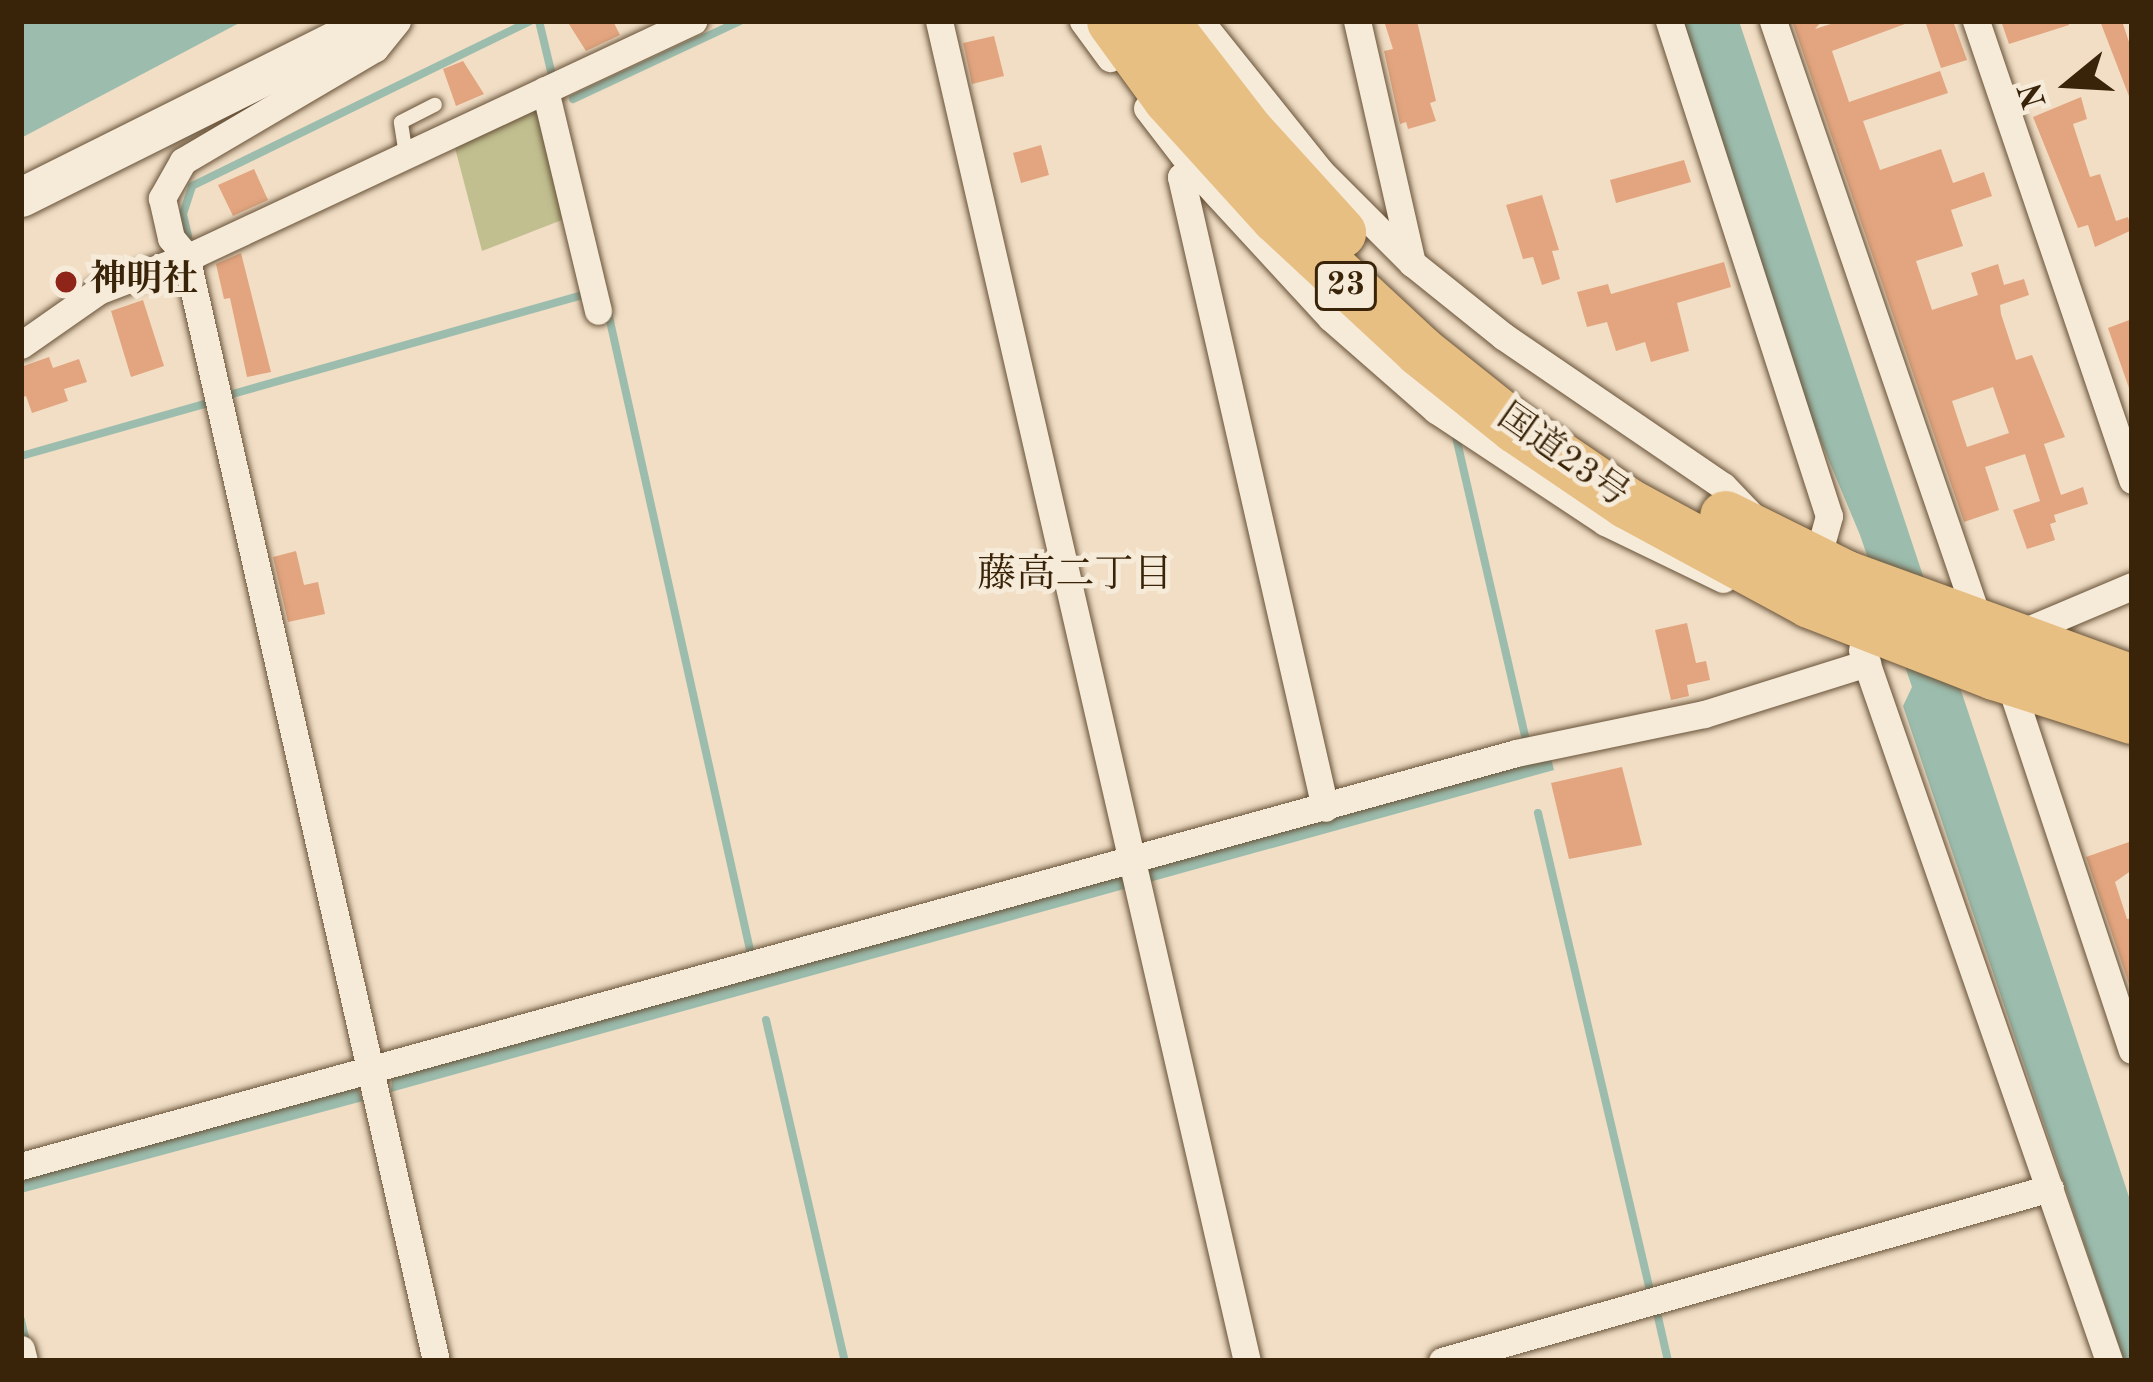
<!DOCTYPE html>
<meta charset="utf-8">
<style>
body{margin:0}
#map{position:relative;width:2153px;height:1382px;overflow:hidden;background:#f1dec5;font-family:"Old Standard TT","Noto Serif JP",serif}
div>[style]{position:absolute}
.green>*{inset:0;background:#c1bf90}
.water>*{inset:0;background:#9cbdae}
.stream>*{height:8px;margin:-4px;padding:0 4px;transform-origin:4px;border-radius:4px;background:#9cbdae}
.building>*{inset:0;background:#e2a57f}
.roads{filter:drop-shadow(0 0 3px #675238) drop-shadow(0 0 3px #675238)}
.lane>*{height:14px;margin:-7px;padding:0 7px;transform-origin:7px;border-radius:7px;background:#f6ead9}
.street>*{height:27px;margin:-13.5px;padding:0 13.5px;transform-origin:13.5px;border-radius:13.5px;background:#f6ead9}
.secondary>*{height:39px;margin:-19.5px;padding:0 19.5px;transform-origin:19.5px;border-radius:19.5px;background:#f6ead9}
.highway>*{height:51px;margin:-25.5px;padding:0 25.5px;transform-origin:25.5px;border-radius:25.5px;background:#e8bf82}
.dots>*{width:33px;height:33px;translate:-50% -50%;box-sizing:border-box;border:6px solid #f6ead9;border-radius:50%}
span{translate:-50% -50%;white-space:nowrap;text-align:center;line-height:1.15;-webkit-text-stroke:10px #f6ead9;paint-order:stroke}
.shield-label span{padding:3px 9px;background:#f6ead9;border:3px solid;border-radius:9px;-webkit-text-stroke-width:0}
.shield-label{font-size:33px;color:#392409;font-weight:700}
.poi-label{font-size:36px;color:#392409;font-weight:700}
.left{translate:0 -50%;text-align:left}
.street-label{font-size:36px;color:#392409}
.neighbourhood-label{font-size:39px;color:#392409}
.frame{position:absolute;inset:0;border:24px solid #392409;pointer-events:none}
.north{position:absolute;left:2009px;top:24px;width:120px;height:120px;-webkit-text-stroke:9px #f6ead9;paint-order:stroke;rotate:252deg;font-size:33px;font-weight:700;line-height:48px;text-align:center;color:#392409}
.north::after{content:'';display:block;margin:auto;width:42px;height:54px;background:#392409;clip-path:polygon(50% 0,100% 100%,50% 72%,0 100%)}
</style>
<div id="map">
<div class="green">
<i style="clip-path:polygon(534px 106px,542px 109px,567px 218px,482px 251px,454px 144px)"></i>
</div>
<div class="water">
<i style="clip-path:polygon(21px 21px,243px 21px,21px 138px)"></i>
<i style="clip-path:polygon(1683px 21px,1739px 21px,2132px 1206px,2132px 1361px,2124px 1361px,1903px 706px,1912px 687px,1860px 535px,1791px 370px)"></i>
<i style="clip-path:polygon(1550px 755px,1554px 770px,391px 1092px,392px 1078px)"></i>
<i style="clip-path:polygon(357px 1088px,363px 1101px,21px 1193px,21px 1179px)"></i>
</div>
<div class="stream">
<i style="left:539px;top:21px;width:56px;rotate:76.5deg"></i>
<i style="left:573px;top:99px;width:184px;rotate:-25deg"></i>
<i style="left:188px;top:236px;width:23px;rotate:-103deg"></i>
<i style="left:183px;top:214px;width:29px;rotate:-72deg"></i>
<i style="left:192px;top:186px;width:376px;rotate:-26deg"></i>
<i style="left:608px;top:312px;width:654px;rotate:77.45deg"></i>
<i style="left:229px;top:395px;width:368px;rotate:-15.8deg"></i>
<i style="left:1456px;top:437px;width:308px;rotate:77deg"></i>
<i style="left:21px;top:456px;width:194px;rotate:-15.8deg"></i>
<i style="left:1538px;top:813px;width:489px;rotate:76.8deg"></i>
<i style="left:766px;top:1020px;width:350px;rotate:77deg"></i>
<i style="left:1658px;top:1317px;width:45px;rotate:77.2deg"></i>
<i style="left:21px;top:1320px;width:23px;rotate:77deg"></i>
</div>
<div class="building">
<i style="clip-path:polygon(567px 21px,619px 21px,614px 23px,620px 35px,586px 51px)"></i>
<i style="clip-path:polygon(1384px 21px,1417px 21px,1436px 101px,1430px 103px,1436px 121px,1408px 129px,1406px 122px,1400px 124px,1384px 51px,1393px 49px)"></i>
<i style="clip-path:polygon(evenodd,1792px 21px,1822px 21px,1815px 29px,1840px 21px,1913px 21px,1832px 51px,1849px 102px,1940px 71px,1948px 93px,1863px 121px,1880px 170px,1941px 149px,1953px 183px,1984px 172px,1992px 196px,1951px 210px,1963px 246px,1916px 261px,1932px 310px,1978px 295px,1971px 273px,1998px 264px,2004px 285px,2024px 279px,2029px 295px,2000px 305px,2001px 314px,2016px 360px,2032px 355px,2065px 437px,2044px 444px,2061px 495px,2083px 487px,2088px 504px,2054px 515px,2056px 522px,2050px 524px,2055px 540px,2027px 549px,2013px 510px,2040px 501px,2025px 454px,1985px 467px,1999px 510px,1964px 522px,1792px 21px,1993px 387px,2009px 433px,1967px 447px,1952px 401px,1993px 387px)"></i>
<i style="clip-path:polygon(1925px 21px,1953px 21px,1967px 60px,1941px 68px)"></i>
<i style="clip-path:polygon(2001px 21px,2068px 21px,2069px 25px,2009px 44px)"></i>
<i style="clip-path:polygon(2100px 21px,2122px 21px,2132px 51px,2132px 104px)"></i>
<i style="clip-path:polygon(994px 36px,1004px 76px,972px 84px,963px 43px)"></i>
<i style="clip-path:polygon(463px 61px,484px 94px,456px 106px,443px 69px)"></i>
<i style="clip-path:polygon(2081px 97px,2087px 119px,2073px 124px,2090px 177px,2100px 174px,2116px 221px,2128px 217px,2132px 230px,2095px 247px,2088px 225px,2078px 228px,2033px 117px)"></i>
<i style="clip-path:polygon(1041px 145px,1049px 175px,1021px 183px,1013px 153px)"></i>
<i style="clip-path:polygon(1684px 160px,1691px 182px,1616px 203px,1610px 180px)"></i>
<i style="clip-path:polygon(254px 169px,268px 200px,233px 216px,218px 185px)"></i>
<i style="clip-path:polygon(1542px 195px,1559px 250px,1552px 251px,1560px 279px,1542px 285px,1533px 257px,1523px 259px,1506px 205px)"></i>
<i style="clip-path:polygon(241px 253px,271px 372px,247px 377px,230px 298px,224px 299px,216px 264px)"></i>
<i style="clip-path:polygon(1724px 262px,1731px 287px,1677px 303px,1689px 351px,1651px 362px,1645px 342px,1616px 351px,1607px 322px,1587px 327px,1577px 292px,1608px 284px,1611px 294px)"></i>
<i style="clip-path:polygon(143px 300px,164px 366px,131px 377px,111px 311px)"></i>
<i style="clip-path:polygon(2132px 319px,2132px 388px,2129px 388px,2108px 328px)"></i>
<i style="clip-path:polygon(49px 357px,53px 368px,79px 359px,87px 382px,64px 389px,68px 401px,32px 413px,26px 396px,21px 398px,21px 367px)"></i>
<i style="clip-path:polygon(296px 551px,304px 585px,318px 582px,325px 614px,288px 622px,273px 557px)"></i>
<i style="clip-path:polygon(1687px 623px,1696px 663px,1706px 661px,1710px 680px,1687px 685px,1689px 696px,1671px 700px,1655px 630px)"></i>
<i style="clip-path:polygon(1622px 767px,1642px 845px,1569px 859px,1551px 783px)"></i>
<i style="clip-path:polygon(2132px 841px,2132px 870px,2115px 882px,2127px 919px,2132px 918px,2132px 993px,2086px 857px)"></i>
</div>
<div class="roads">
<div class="lane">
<i style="left:406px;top:155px;width:33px;rotate:-99deg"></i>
<i style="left:401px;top:122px;width:38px;rotate:-27deg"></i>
</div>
<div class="street">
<i style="left:397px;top:21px;width:35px;rotate:129deg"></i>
<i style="left:375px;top:48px;width:223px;rotate:149.5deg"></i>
<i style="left:183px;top:161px;width:43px;rotate:119.6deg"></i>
<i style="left:162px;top:198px;width:41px;rotate:77.3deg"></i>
<i style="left:171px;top:238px;width:23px;rotate:50deg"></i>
<i style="left:186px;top:256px;width:1133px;rotate:77.25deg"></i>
<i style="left:939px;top:21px;width:1375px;rotate:77.06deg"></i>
<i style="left:1083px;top:21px;width:46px;rotate:53.9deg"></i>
<i style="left:1200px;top:21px;width:192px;rotate:51.3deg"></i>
<i style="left:1320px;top:171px;width:130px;rotate:45deg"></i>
<i style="left:1412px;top:263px;width:117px;rotate:38.7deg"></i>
<i style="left:1503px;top:336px;width:266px;rotate:34.3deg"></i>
<i style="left:1723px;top:486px;width:40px;rotate:46deg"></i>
<i style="left:1357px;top:21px;width:248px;rotate:77.2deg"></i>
<i style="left:1669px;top:21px;width:520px;rotate:72.09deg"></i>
<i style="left:1829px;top:516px;width:49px;rotate:105.5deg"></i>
<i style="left:1773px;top:21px;width:638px;rotate:71.08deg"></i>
<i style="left:1976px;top:21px;width:485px;rotate:71.2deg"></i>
<i style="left:545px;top:90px;width:227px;rotate:76.5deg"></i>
<i style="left:1147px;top:108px;width:76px;rotate:52.5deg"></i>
<i style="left:1193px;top:168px;width:204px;rotate:47.4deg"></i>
<i style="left:1331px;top:318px;width:140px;rotate:41.2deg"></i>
<i style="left:1436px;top:410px;width:203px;rotate:33.5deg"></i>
<i style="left:1605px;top:522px;width:131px;rotate:25.8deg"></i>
<i style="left:1193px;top:168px;width:15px;rotate:143deg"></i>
<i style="left:1181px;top:177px;width:647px;rotate:77.14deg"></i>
<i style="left:21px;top:345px;width:94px;rotate:-35deg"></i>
<i style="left:98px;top:291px;width:106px;rotate:-21deg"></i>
<i style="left:197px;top:253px;width:548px;rotate:-25.07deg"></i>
<i style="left:2016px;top:635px;width:126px;rotate:-22.9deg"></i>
<i style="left:1862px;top:650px;width:753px;rotate:70.84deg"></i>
<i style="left:2008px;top:678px;width:392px;rotate:71.6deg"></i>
<i style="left:21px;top:1166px;width:1551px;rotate:-15.44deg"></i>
<i style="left:1516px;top:753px;width:192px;rotate:-11.7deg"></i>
<i style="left:1704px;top:714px;width:171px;rotate:-17.4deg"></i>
<i style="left:21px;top:1349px;width:12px;rotate:76deg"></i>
<i style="left:1442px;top:1361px;width:632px;rotate:-15.88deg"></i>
</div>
<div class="secondary">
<i style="left:21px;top:197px;width:394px;rotate:-26.5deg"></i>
</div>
<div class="highway">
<i style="left:1112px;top:21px;width:95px;rotate:54deg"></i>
<i style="left:1168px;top:98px;width:161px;rotate:47.8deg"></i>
<i style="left:1276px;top:217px;width:197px;rotate:42.9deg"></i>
<i style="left:1420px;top:351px;width:122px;rotate:38.7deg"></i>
<i style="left:1515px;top:427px;width:135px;rotate:34.2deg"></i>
<i style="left:1627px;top:503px;width:207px;rotate:28.5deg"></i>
<i style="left:1809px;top:602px;width:199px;rotate:21.3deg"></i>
<i style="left:1994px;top:674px;width:145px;rotate:17.7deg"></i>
<i style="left:1163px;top:21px;width:139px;rotate:52.3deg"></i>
<i style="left:1248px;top:131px;width:137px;rotate:47.7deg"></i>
<i style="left:1725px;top:516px;width:135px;rotate:26.4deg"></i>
<i style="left:1846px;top:576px;width:304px;rotate:20deg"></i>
</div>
</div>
<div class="dots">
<i style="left:66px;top:282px;background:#8f2418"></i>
</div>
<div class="shield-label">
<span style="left:1346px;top:286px">23</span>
</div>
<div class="poi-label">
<span class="left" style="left:90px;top:282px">神明社</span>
</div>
<div class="street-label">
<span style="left:1562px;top:457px;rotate:35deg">国道23号</span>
</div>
<div class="neighbourhood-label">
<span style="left:1075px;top:576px">藤高二丁目</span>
</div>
<div class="frame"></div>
<div class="north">N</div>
</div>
